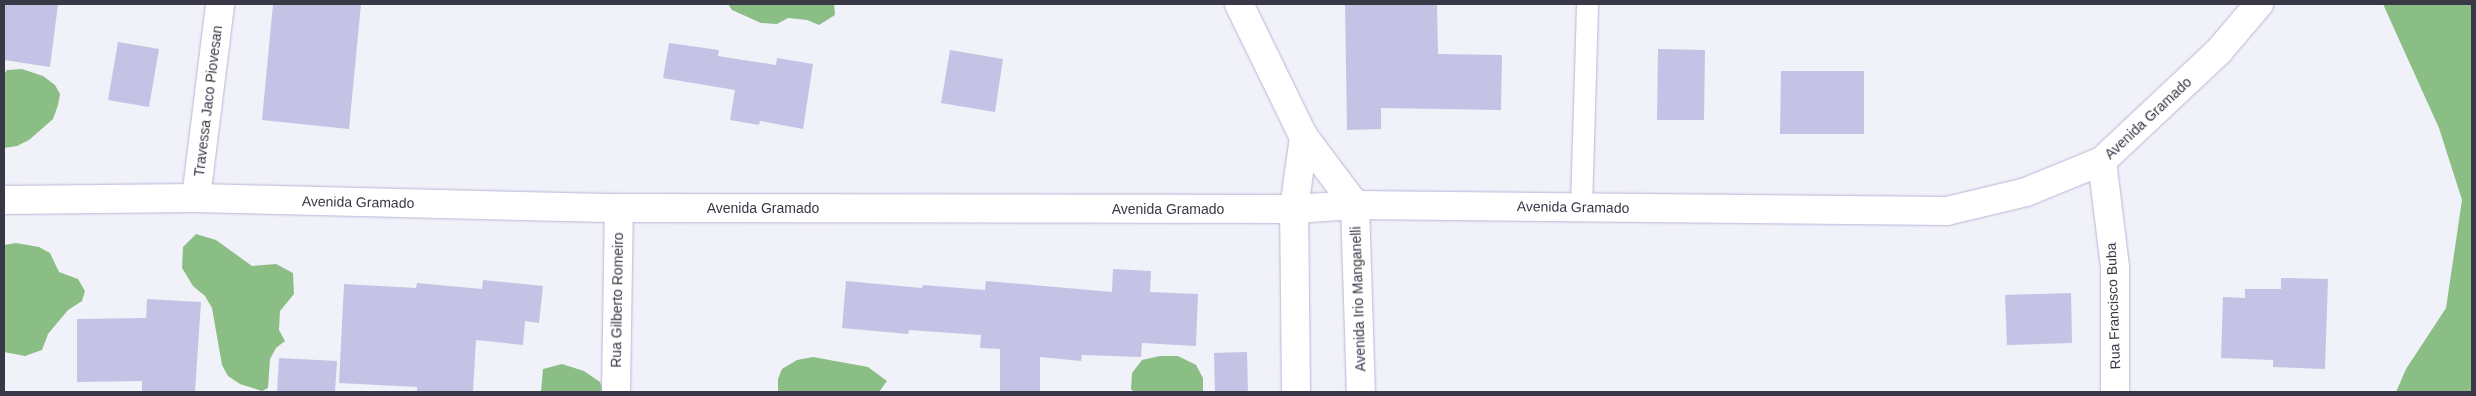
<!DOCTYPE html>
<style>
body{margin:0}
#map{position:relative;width:2476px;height:396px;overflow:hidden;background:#f1f1f9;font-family:Helvetica,sans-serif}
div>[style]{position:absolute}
.forest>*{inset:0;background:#8bbe85}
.building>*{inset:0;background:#c4c3e6}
.roads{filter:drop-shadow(0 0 1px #b7b6d8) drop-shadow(0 0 1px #b7b6d8)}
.lane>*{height:21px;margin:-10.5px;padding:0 10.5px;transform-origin:10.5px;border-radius:10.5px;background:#fff}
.street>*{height:28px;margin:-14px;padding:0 14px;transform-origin:14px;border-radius:14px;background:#fff}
.secondary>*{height:28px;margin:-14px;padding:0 14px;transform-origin:14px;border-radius:14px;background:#fff}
span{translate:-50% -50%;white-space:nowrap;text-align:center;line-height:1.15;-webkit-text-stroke:5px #fff;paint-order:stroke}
.street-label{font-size:14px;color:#383846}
.frame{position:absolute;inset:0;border:5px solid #383846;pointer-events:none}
</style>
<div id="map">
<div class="forest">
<i style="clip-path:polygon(728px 4px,834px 4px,835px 15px,819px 25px,807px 20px,788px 18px,777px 24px,761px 23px,732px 10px)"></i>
<i style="clip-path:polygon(2383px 4px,2472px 4px,2472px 392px,2396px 392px,2406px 369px,2446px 308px,2462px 200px,2439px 128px)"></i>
<i style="clip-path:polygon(22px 69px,43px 76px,55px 85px,60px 94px,58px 105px,53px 119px,29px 140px,17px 146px,4px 148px,4px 74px,7px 70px)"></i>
<i style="clip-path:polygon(196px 234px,216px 240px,252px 266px,276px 264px,293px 273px,294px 294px,280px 311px,279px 330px,285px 341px,276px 348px,270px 359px,268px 388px,262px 391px,240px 384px,228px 376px,222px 365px,212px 308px,205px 296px,193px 286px,182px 268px,183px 247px)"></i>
<i style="clip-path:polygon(16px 243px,39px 247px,50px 253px,59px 272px,78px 279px,85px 291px,82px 301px,68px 310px,48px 334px,42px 350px,25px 356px,4px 352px,4px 245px)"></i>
<i style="clip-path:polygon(1160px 356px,1178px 356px,1196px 365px,1203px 378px,1203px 392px,1134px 392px,1131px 389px,1132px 373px,1142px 360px)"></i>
<i style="clip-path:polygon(813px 357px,868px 367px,887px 381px,879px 392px,778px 392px,778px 379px,782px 369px,797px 360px)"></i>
<i style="clip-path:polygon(562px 364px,584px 371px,600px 382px,604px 392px,541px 392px,543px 369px)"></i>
</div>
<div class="building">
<i style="clip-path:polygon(4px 4px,58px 4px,50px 67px,4px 60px)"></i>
<i style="clip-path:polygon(273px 4px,361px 4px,349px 129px,262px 120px)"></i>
<i style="clip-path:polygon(1345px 4px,1437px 4px,1438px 54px,1502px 55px,1501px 110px,1381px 108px,1381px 129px,1347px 130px)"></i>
<i style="clip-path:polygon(118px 42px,159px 49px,149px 107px,108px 100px)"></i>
<i style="clip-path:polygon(669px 43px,719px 50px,718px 56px,776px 65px,777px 58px,813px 64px,803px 129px,760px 121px,759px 125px,730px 120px,735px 90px,663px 78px)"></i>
<i style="clip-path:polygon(1658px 49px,1705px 50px,1704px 120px,1657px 120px)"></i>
<i style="clip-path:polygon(950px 50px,1003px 59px,995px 112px,941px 103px)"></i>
<i style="clip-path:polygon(1781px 71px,1864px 71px,1864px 134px,1780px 134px)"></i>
<i style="clip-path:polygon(1113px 269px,1151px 271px,1150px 292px,1198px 294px,1196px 346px,1142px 343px,1141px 357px,1082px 355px,1081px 361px,1040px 357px,1040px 392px,1000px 392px,1000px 349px,980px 348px,981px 335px,909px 330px,908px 334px,842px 328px,846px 281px,922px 288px,923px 285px,985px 290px,986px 281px,1112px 292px)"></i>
<i style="clip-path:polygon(2281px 278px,2328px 279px,2325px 369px,2273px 367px,2273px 360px,2221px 358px,2223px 297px,2245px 298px,2245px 289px,2281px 289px)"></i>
<i style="clip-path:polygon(483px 280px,543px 286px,539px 323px,525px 321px,523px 345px,476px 340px,473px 392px,417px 392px,417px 387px,339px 383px,344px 284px,416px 288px,417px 283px,482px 289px)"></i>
<i style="clip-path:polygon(2071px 293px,2072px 343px,2007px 345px,2005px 295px)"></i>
<i style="clip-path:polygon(147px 299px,201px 302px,195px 392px,142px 392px,142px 381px,77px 382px,77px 319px,146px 318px)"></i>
<i style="clip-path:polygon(1247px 352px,1248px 392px,1215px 392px,1214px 353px)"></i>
<i style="clip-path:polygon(279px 358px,337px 361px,335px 392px,277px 392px)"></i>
</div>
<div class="roads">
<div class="lane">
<i style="left:1581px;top:207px;width:203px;rotate:-88.3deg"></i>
</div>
<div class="street">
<i style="left:1239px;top:4px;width:148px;rotate:64deg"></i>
<i style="left:1304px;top:137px;width:85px;rotate:53.1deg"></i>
<i style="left:1355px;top:205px;width:187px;rotate:88.2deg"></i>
<i style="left:2102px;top:161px;width:107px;rotate:83deg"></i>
<i style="left:2115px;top:267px;width:125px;rotate:90deg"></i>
<i style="left:196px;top:198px;width:195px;rotate:-82.9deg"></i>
<i style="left:616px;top:392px;width:184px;rotate:-89.1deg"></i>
<i style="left:1296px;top:392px;width:183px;rotate:-90.6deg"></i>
<i style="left:1294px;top:209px;width:73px;rotate:-82.1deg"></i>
</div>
<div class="secondary">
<i style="left:4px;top:200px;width:192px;rotate:-0.6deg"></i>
<i style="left:196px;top:198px;width:423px;rotate:1.4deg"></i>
<i style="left:619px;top:208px;width:675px;rotate:0.08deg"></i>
<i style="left:1294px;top:209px;width:61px;rotate:-3.8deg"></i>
<i style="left:1355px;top:205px;width:592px;rotate:0.58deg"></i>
<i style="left:1947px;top:211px;width:81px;rotate:-13.5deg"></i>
<i style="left:2026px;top:192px;width:82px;rotate:-22.2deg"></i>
<i style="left:2102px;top:161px;width:161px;rotate:-43.2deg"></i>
<i style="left:2219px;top:51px;width:62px;rotate:-49.6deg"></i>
</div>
</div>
<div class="street-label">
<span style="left:208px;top:101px;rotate:-83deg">Travessa Jaco Piovesan</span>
<span style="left:2148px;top:118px;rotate:-43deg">Avenida Gramado</span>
<span style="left:358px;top:202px;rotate:1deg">Avenida Gramado</span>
<span style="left:1573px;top:207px;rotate:1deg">Avenida Gramado</span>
<span style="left:763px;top:208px">Avenida Gramado</span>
<span style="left:1168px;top:209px">Avenida Gramado</span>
<span style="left:1358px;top:299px;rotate:-92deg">Avenida Irio Manganelli</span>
<span style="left:617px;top:300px;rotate:-89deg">Rua Gilberto Romeiro</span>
<span style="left:2113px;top:306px;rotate:-92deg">Rua Francisco Buba</span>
</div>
<div class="frame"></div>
</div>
